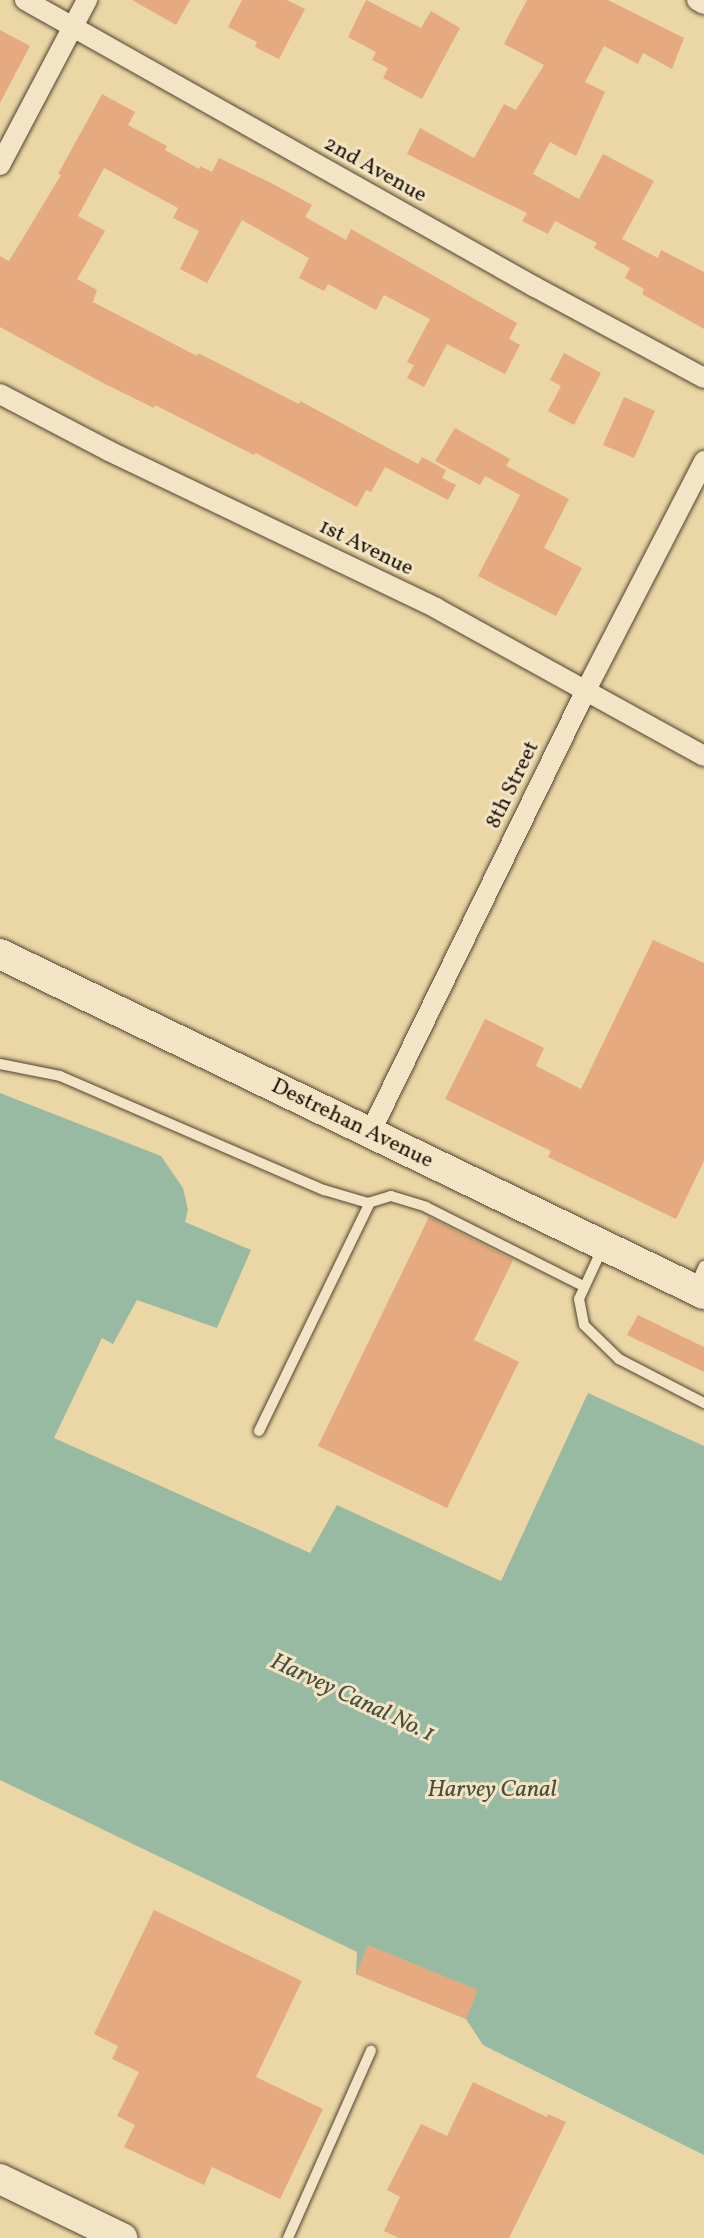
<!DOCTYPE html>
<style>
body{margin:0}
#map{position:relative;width:704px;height:2238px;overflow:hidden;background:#ebd6a5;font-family:Vollkorn,serif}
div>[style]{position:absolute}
.water>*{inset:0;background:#99baa2}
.building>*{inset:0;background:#e6aa80}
.roads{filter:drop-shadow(0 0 2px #514530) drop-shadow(0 0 2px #514530)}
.service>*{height:10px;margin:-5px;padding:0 5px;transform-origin:5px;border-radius:5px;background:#f2e4c4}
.minor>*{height:20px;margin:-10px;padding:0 10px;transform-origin:10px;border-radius:10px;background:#f2e4c4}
.secondary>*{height:30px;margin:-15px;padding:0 15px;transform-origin:15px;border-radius:15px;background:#f2e4c4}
span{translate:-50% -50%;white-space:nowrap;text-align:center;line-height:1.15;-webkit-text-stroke:6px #f2e4c4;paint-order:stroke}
.street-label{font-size:22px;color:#1e1509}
.water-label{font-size:24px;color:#494f3f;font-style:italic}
</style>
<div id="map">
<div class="water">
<i style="clip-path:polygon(0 1093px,161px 1156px,183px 1188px,188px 1210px,185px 1222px,251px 1250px,217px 1328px,137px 1300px,113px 1344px,102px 1338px,54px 1438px,310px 1553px,337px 1505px,501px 1581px,588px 1393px,704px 1446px,704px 2155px,483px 2045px,466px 2019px,356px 1974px,357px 1952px,0 1780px)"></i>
</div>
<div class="building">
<i style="clip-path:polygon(132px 0,190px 0,176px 25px)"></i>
<i style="clip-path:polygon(242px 0,287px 0,305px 9px,279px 59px,255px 47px,257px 42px,228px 27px)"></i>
<i style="clip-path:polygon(366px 0,421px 28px,431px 11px,460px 28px,422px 99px,383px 78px,388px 68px,372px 60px,376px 52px,348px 37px)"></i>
<i style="clip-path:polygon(527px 0,608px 0,684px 38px,672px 69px,643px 53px,638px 64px,604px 46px,585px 82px,605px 92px,576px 156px,550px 142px,533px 174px,579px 199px,603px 154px,654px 181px,622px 239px,658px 258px,661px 250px,704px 272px,704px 329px,642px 294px,644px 289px,625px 278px,630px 268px,594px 248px,597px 243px,555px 221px,548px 234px,522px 221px,527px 213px,407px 154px,420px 128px,474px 158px,504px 104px,516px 110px,544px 65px,504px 44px)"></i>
<i style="clip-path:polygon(0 30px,30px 46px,0 103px)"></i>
<i style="clip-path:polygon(102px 94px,135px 112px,128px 125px,167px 146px,165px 150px,199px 169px,200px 166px,212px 172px,219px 158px,271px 183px,312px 205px,305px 217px,346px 240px,351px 229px,517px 323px,509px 339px,520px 345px,505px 374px,447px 344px,424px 387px,407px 378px,414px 365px,407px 362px,430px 319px,384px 295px,376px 310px,328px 284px,324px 291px,299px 278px,309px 258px,242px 220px,207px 283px,180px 269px,199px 231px,173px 218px,178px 208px,104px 168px,78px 216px,105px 231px,77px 279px,97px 290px,93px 302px,197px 356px,198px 353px,299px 404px,300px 401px,418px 464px,422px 457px,446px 470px,442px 478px,456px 485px,448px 500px,385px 467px,371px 492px,366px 490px,357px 507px,256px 453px,254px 455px,155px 405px,154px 408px,103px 383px,0 327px,0 256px,9px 261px,61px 175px,58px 174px)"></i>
<i style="clip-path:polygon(564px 353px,601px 373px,574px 425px,548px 411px,561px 386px,550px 380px)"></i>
<i style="clip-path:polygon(624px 397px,655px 411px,634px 458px,603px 445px)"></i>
<i style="clip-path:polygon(455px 428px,510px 459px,506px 466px,569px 499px,544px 548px,582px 568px,556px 616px,478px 576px,520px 495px,485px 476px,480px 485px,435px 461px)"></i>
<i style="clip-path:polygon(653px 940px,704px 963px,704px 1161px,676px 1219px,548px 1157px,551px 1151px,445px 1099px,485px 1019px,544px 1048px,536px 1066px,581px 1089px)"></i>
<i style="clip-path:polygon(429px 1217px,513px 1260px,474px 1340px,519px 1362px,447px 1508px,318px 1446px)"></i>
<i style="clip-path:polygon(638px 1315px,704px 1347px,704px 1372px,627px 1335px)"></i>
<i style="clip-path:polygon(154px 1910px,302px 1981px,256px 2077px,323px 2109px,280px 2199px,212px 2167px,204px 2185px,124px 2147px,135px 2125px,117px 2116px,139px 2072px,112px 2059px,118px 2046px,94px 2034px)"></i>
<i style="clip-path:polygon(368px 1945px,478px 1990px,466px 2019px,356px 1974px)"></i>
<i style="clip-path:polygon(473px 2082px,547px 2117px,548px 2114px,566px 2122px,509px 2238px,399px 2238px,384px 2231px,400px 2197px,387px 2190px,421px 2124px,447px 2136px)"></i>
</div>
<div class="roads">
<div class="service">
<i style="left:0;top:1064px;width:61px;rotate:11.3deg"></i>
<i style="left:60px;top:1076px;width:288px;rotate:23.4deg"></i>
<i style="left:324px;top:1190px;width:46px;rotate:16.5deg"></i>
<i style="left:368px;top:1203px;width:24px;rotate:-17deg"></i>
<i style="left:391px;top:1196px;width:37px;rotate:17deg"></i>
<i style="left:426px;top:1207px;width:176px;rotate:26.7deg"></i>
<i style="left:603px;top:1247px;width:57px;rotate:114.8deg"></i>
<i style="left:579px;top:1299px;width:26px;rotate:79deg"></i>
<i style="left:584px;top:1325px;width:49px;rotate:44.2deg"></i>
<i style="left:619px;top:1359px;width:96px;rotate:27.4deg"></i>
<i style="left:695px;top:1286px;width:22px;rotate:-66deg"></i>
<i style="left:259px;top:1431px;width:254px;rotate:-64.1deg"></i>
<i style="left:288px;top:2238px;width:205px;rotate:-66.1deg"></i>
</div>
<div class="minor">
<i style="left:25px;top:0;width:585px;rotate:29.37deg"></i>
<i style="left:535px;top:287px;width:192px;rotate:28.3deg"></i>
<i style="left:697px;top:0;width:8px;rotate:30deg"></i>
<i style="left:0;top:165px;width:187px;rotate:-62.2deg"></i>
<i style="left:0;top:394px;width:123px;rotate:27.6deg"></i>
<i style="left:109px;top:451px;width:363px;rotate:25.6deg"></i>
<i style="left:436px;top:608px;width:306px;rotate:28.9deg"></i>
<i style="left:370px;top:1133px;width:493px;rotate:-64deg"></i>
<i style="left:586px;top:690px;width:258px;rotate:-62.7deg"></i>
</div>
<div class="secondary">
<i style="left:0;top:954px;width:782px;rotate:25.78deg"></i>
<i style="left:0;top:2179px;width:136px;rotate:25.8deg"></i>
</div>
</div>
<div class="street-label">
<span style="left:375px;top:170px;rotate:29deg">2nd Avenue</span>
<span style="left:366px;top:548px;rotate:26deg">1st Avenue</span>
<span style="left:513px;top:785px;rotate:-64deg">8th Street</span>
<span style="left:352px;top:1124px;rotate:26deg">Destrehan Avenue</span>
</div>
<div class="water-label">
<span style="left:352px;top:1699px;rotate:25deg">Harvey Canal No. 1</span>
<span style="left:492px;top:1791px">Harvey Canal</span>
</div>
</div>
